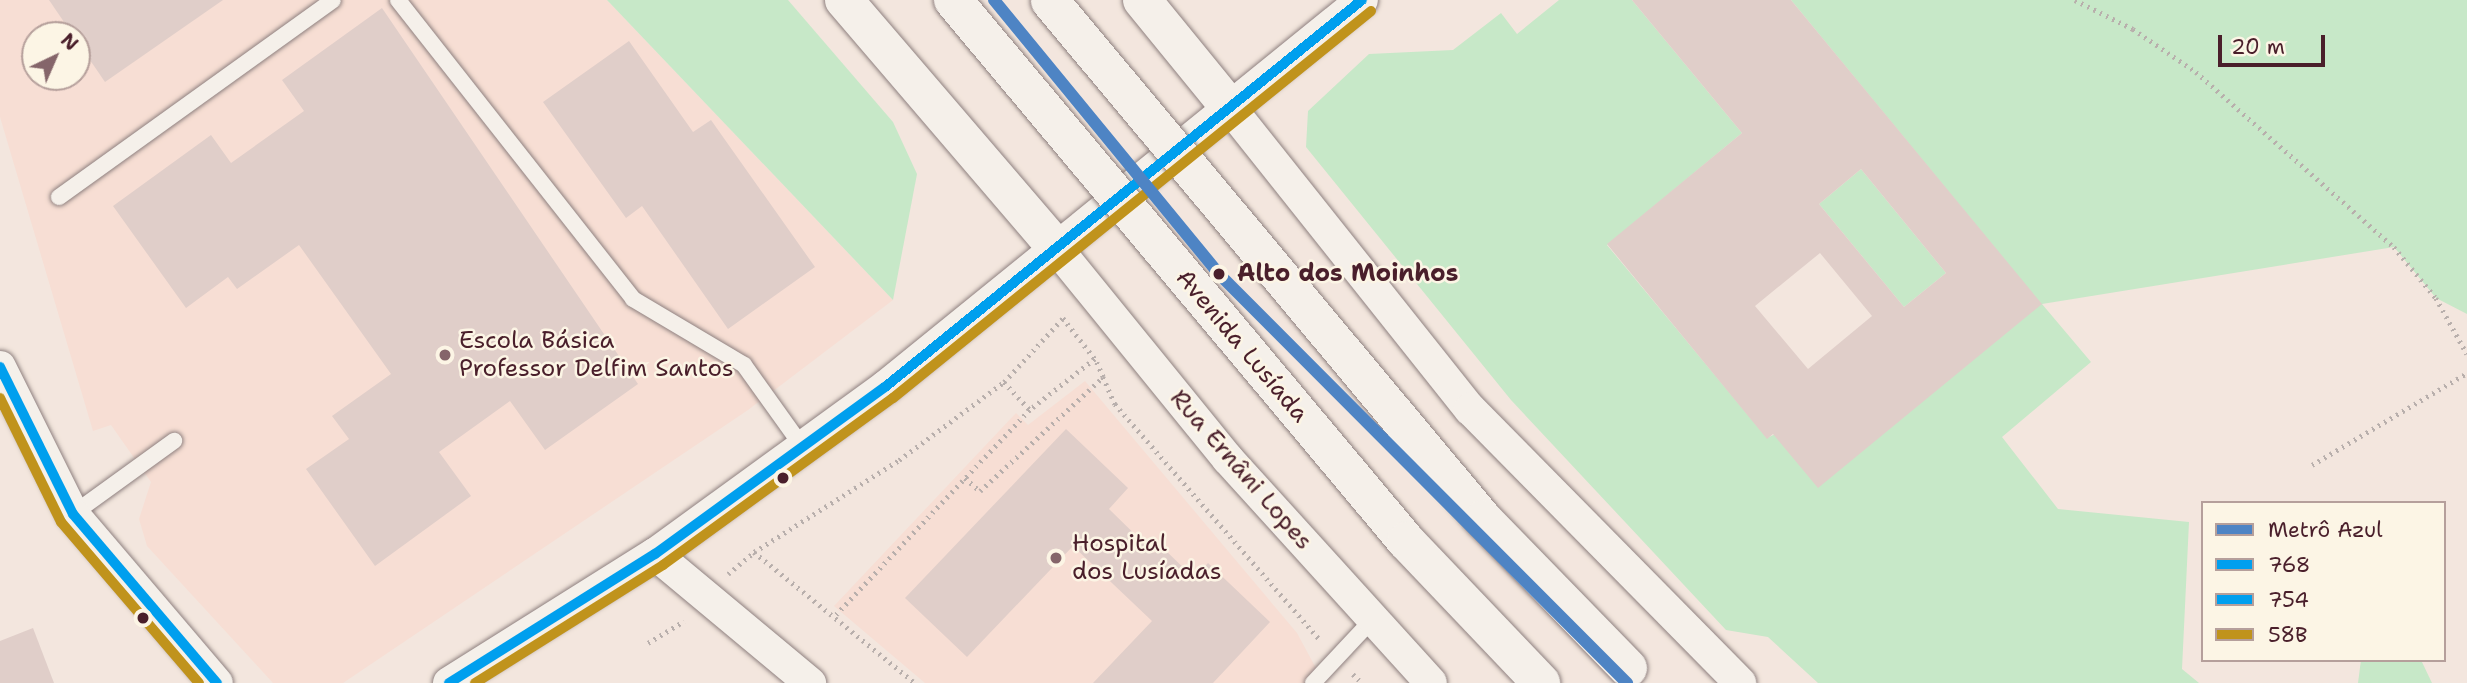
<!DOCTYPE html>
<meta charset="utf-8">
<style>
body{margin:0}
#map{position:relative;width:2467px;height:683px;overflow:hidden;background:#f3e6de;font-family:"Shantell Sans",sans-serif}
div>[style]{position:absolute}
.built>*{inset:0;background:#f7ded4}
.green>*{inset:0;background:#c7e8c8}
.building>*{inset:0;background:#e0cec9}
.path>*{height:4.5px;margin-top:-2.25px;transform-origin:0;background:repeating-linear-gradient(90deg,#b8afac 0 2px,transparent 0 7px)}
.roads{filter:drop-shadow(0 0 2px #8e807f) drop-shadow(0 0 2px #8e807f)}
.lane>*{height:16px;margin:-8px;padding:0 8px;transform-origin:8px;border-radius:8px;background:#f5f0ea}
.street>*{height:32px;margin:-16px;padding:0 16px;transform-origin:16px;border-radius:16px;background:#f5f0ea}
.primary>*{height:38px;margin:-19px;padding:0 19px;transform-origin:19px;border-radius:19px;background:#f5f0ea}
.bridges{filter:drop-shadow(0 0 2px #8e807f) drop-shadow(0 0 2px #8e807f)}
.primary-bridge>*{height:38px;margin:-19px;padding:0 19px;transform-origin:19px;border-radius:19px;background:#f5f0ea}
.bus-1>*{height:10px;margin:-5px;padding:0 5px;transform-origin:5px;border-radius:5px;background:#009fee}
.bus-2>*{height:10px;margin:-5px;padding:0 5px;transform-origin:5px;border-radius:5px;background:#009fee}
.bus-3>*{height:10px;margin:-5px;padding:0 5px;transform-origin:5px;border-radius:5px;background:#c0931c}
.metro-1>*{height:12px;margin:-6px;padding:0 6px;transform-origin:6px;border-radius:6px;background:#4e84c4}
.dots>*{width:19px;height:19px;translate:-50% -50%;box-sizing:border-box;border:4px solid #fcf5e5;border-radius:50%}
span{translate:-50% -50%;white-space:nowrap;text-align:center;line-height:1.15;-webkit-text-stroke:5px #fcf5e5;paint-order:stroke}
.stop-label{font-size:24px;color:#4a1f2b;font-weight:700}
.left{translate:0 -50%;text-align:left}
.poi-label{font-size:24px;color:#4a1f2b}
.street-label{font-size:24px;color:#4a1f2b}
.legend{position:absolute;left:2201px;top:501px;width:245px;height:161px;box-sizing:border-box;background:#fcf5e5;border:2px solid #b59f9b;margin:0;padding:9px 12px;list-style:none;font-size:21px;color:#4a1f2b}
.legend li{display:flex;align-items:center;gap:14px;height:35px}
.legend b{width:35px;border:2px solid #b59f9b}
.north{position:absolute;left:21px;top:21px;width:70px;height:70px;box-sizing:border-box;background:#fcf5e5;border:2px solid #b59f9b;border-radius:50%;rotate:44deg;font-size:19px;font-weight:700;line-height:28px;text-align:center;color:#4a1f2b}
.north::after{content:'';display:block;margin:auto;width:24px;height:32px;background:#85656a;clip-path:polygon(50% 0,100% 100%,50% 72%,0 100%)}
.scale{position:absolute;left:2218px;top:35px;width:107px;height:32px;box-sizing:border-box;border:4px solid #4a1f2b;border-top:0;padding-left:9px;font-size:21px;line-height:24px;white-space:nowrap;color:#4a1f2b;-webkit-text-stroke:5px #fcf5e5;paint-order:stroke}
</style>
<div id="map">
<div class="built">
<i style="clip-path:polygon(evenodd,0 0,607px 0,893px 300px,748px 410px,343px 683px,273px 683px,147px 546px,139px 519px,151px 482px,111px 425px,93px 431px,0 117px,0 0,35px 35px,77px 35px,77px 77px,35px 77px,35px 35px)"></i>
<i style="clip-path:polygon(1085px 381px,1297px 633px,1324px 683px,925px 683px,834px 606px,1016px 413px,1028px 425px)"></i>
</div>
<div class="green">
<i style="clip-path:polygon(607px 0,788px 0,893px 122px,917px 174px,893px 300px)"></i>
<i style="clip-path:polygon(1559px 0,1632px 0,1742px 133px,1607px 245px,1767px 438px,2041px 304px,1791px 0,2467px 0,2467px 314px,2436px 298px,2394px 247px,2042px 304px,2091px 362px,2002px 437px,2058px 509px,2189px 522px,2182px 669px,2199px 683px,1818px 683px,1768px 637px,1726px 630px,1511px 400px,1306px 147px,1308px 111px,1369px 54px,1453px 50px,1501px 13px,1517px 34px)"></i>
<i style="clip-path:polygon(1861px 169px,1946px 273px,1904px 307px,1819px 204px)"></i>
<i style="clip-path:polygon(2361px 660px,2421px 660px,2432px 683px,2358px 683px)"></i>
</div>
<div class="building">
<i style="clip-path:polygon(49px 0,223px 0,105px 82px)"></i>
<i style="clip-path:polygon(evenodd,1632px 0,1791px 0,2042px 304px,1818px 488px,1773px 434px,1767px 439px,1607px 244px,1742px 133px,1632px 0,1861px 169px,1946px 273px,1904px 307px,1819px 204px,1861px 169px,1632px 0,1820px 253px,1872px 316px,1808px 369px,1755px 306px,1820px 253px)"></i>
<i style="clip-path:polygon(382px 8px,638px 384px,545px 450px,510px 401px,439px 452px,471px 496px,375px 566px,306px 469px,349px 439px,332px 416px,391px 374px,299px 245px,237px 289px,228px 277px,186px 308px,113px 206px,211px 135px,231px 163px,304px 111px,282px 80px)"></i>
<i style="clip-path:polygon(629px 41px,693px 132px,711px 120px,815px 267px,728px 329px,642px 206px,626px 218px,543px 102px)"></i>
<i style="clip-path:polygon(1066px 429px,1128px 488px,1109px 509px,1154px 553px,1161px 546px,1194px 578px,1208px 563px,1270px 622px,1213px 683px,1093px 683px,1152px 621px,1073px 546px,967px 657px,905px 598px)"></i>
<i style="clip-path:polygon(33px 628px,54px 683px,0 683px,0 641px)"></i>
</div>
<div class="path">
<i style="left:2075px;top:0;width:65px;rotate:26.6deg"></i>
<i style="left:2133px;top:29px;width:76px;rotate:34.3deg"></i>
<i style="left:2196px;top:72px;width:264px;rotate:41.5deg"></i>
<i style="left:2394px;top:247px;width:66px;rotate:50.5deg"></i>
<i style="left:2436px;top:298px;width:64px;rotate:61deg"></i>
<i style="left:1103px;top:377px;width:30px;rotate:66deg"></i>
<i style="left:1115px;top:404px;width:313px;rotate:49deg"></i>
<i style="left:1004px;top:382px;width:87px;rotate:-47.3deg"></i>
<i style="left:1063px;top:318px;width:52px;rotate:52deg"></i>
<i style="left:1095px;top:359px;width:83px;rotate:141.9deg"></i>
<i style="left:2312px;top:465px;width:180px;rotate:-30.7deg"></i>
<i style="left:965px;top:478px;width:20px;rotate:41deg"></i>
<i style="left:980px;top:491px;width:168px;rotate:-42.8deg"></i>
<i style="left:1103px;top:377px;width:20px;rotate:-114deg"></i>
<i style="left:754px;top:552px;width:172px;rotate:-32.4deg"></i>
<i style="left:899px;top:460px;width:131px;rotate:-36.6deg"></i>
<i style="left:1004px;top:382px;width:38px;rotate:47deg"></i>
<i style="left:1030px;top:410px;width:284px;rotate:133.4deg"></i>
<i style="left:728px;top:574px;width:34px;rotate:-40deg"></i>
<i style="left:754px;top:552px;width:208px;rotate:39.1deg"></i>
<i style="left:648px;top:643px;width:42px;rotate:-31.4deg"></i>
<i style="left:1353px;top:674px;width:13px;rotate:45deg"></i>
</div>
<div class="roads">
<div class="lane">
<i style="left:398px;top:0;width:380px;rotate:51.8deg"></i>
<i style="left:633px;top:299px;width:129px;rotate:30.7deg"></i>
<i style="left:744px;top:365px;width:100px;rotate:54.4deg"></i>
<i style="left:59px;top:197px;width:337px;rotate:-35.7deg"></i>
<i style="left:73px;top:514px;width:125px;rotate:-35.9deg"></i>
<i style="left:1313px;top:683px;width:85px;rotate:-46.9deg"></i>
</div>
<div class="street">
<i style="left:1231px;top:109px;width:384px;rotate:51.5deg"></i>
<i style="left:1470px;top:409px;width:385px;rotate:45.4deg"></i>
<i style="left:1058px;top:250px;width:269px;rotate:50.9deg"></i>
<i style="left:1228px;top:459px;width:302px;rotate:47.8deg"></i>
<i style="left:0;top:367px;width:164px;rotate:63.6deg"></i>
<i style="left:73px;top:514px;width:222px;rotate:49.6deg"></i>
<i style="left:655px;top:554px;width:202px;rotate:39.8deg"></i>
<i style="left:449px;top:683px;width:243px;rotate:-32.1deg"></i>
<i style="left:655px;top:554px;width:284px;rotate:-36deg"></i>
<i style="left:885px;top:387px;width:614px;rotate:-39.05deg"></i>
</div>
<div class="primary">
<i style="left:844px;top:0;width:329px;rotate:49.4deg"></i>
<i style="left:1142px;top:0;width:141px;rotate:50.8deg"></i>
</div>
</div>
<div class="bridges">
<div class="primary-bridge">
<i style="left:953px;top:0;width:706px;rotate:50.06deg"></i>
<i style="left:1406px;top:541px;width:196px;rotate:46.4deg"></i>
<i style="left:1050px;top:1px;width:675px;rotate:50.11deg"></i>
<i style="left:1483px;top:519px;width:208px;rotate:45.8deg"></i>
</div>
</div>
<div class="bus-1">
<i style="left:449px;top:683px;width:243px;rotate:-32.1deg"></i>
<i style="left:655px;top:554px;width:284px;rotate:-36deg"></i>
<i style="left:885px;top:387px;width:614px;rotate:-39.05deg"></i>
</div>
<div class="bus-2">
<i style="left:0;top:367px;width:164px;rotate:63.6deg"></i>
<i style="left:73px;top:514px;width:222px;rotate:49.6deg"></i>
</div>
<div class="bus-3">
<i style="left:0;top:398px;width:138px;rotate:63.8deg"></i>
<i style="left:61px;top:522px;width:212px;rotate:49.4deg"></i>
<i style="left:475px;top:683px;width:222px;rotate:-32.1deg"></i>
<i style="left:663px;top:565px;width:284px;rotate:-36deg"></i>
<i style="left:893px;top:398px;width:615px;rotate:-38.99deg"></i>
</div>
<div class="metro-1">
<i style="left:994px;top:0;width:355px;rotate:50.6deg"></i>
<i style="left:1219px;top:274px;width:578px;rotate:45.07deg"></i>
</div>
<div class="dots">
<i style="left:1219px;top:274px;background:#4a1f2b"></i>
<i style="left:445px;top:355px;background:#85656a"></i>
<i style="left:783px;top:478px;background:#4a1f2b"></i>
<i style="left:1056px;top:558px;background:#85656a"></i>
<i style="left:143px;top:618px;background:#4a1f2b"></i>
</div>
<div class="stop-label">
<span class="left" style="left:1237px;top:274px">Alto dos Moinhos</span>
</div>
<div class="poi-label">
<span class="left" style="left:459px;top:355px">Escola Básica<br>Professor Delfim Santos</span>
<span class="left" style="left:1072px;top:558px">Hospital<br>dos Lusíadas</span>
</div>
<div class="street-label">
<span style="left:1242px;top:346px;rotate:50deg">Avenida Lusíada</span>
<span style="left:1241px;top:470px;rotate:49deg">Rua Ernâni Lopes</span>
</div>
<ul class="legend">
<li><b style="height:9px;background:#4e84c4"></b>Metrô Azul</li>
<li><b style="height:9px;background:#009fee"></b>768</li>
<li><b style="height:9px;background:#009fee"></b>754</li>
<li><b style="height:9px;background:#c0931c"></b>58B</li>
</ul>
<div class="north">N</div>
<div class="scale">20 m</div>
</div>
